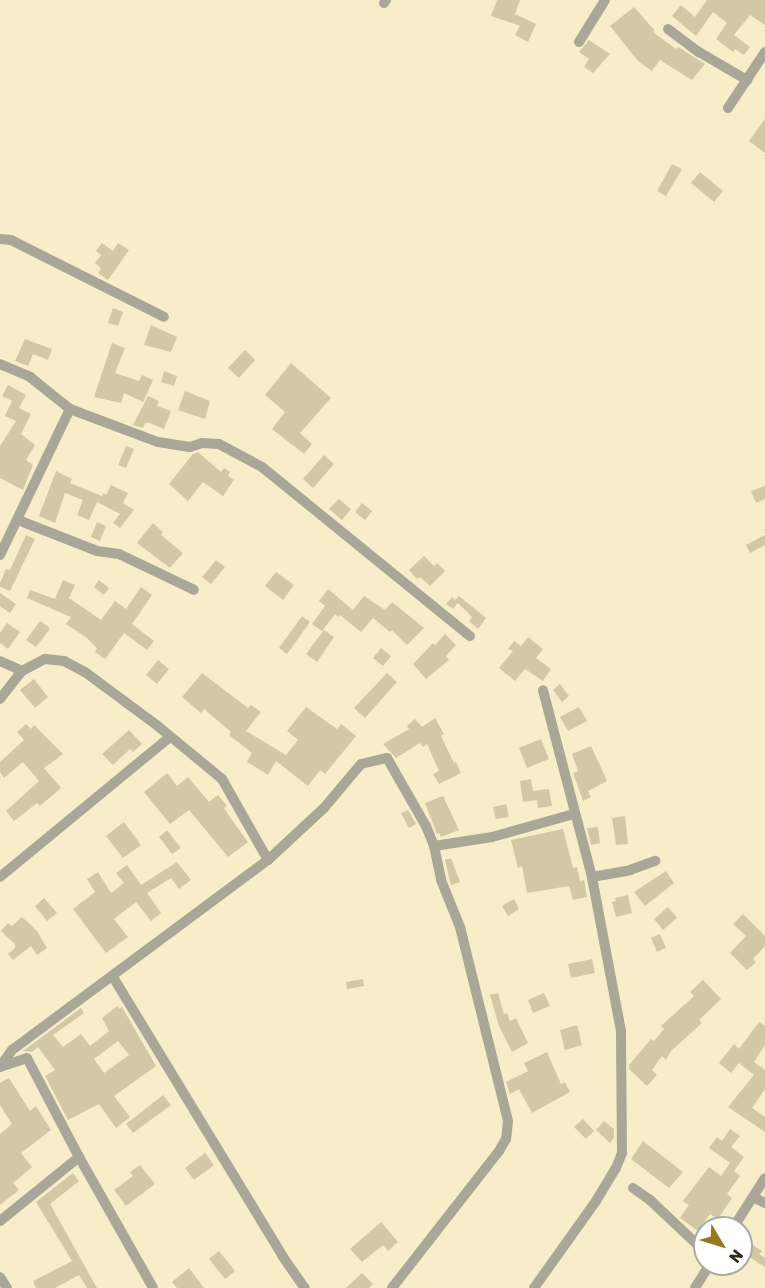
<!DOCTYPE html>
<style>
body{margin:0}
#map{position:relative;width:765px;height:1288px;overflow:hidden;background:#f7edc9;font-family:Rubik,sans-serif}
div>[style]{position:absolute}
.building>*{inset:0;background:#d2c8a5}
.street>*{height:10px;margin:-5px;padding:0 5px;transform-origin:5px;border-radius:5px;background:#aba798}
span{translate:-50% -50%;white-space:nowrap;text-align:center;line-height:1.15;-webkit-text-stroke:6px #fff;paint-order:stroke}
.north{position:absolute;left:693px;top:1216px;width:60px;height:60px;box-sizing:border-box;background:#fff;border:2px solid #acaaa5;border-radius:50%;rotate:128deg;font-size:16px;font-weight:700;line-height:24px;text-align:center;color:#2f2b1e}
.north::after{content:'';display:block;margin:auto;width:21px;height:27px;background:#927a21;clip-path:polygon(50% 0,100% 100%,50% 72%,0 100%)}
</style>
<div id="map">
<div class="building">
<i style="clip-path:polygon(497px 0,520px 0,515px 14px,536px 24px,528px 42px,515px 35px,520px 26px,491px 16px)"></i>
<i style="clip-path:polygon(707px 0,765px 0,765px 25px,750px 15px,734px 35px,750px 47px,744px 55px,735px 49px,733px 52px,716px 39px,727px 23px,713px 12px,696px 36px,672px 16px,681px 5px,695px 17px)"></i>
<i style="clip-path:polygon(634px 7px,655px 31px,653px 32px,676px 49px,678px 47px,705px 64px,692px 80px,660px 60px,652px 71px,638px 61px,610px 26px)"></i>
<i style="clip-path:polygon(589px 40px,610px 54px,593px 73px,584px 67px,589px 59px,579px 52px)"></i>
<i style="clip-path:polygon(765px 119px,765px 153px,749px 141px)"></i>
<i style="clip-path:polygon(672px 164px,682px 169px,666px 196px,657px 191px)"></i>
<i style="clip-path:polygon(700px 172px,723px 191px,714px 202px,691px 183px)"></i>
<i style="clip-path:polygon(102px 243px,113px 251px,118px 243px,129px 250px,108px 280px,98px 273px,101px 268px,95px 263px,101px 255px,96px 251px)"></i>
<i style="clip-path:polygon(113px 308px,123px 312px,118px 326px,108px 323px)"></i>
<i style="clip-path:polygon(151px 325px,177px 337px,171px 352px,144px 345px)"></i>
<i style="clip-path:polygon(25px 339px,52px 349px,48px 360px,33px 354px,28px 366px,15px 361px)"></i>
<i style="clip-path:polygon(112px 343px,125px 348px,115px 373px,139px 381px,142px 375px,153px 380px,143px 402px,124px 393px,121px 403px,94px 397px)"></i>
<i style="clip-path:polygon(245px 350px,255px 360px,239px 378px,228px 368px)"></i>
<i style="clip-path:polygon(291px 363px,331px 398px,300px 433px,312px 444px,304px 454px,272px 429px,285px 412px,265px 395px)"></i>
<i style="clip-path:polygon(164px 371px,177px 376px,174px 386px,161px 382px)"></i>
<i style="clip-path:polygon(8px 385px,26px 395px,19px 408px,31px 414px,21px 434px,35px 445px,26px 460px,33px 465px,23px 490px,0 478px,0 446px,16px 421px,5px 416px,12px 401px,2px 396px)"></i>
<i style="clip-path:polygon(185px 391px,210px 401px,205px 419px,178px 410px)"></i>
<i style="clip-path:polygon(148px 396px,159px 401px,157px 406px,171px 411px,164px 429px,150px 423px,145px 423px,143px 428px,133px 425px)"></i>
<i style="clip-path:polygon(126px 446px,134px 449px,126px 468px,118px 465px)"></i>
<i style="clip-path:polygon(198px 452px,221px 472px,224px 468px,230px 472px,228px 476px,234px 480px,223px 496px,203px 482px,188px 501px,169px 484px,193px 454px)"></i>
<i style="clip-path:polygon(324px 455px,334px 464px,313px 488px,303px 479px)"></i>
<i style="clip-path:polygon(56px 471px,72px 479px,70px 483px,102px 496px,103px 493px,106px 495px,111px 485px,128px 493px,123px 503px,134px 510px,120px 528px,113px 523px,120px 514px,97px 502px,89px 520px,77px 515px,83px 500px,65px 493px,55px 523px,39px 516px)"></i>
<i style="clip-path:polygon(765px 486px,765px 499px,756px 503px,751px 491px)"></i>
<i style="clip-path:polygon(339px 499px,351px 509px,342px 520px,329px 509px)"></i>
<i style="clip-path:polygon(362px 503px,372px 511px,365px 520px,355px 512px)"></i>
<i style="clip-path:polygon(97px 522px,106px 526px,100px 541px,91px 537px)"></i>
<i style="clip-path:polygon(153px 523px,163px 532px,161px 535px,183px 553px,170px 568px,137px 543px)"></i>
<i style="clip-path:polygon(26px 535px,35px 539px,10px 591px,0 587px,0 583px,6px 569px,10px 570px)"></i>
<i style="clip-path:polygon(765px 535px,765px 545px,750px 553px,746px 545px)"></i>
<i style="clip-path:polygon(424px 556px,434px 566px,437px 563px,445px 571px,430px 586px,420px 577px,417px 579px,409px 570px)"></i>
<i style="clip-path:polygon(216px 560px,225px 567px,211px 584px,202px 577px)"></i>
<i style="clip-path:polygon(276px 572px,294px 585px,283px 600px,265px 586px)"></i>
<i style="clip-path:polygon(63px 580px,75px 585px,69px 598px,101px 620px,115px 601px,126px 609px,141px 587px,152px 595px,132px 624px,154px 641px,147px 650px,124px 633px,105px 659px,95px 652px,97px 648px,87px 638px,66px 624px,71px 617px,27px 598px,30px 590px,55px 599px)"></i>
<i style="clip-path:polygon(99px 580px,109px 588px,104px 595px,94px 587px)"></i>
<i style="clip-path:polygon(328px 589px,353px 610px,364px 596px,385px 610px,392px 602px,424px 628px,407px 645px,392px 630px,390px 632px,373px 618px,361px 632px,340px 615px,338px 617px,335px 614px,322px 631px,312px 624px,325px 606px,319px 601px)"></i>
<i style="clip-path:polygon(0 593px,16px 604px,10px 613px,0 606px)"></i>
<i style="clip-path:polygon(459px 596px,486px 618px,478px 629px,469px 621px,472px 617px,458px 603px,453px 609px,446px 604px,452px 597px,455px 600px)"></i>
<i style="clip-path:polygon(302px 616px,310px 622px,287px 654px,279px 648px)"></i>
<i style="clip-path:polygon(40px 621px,49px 627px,49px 630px,36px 647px,26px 640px)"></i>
<i style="clip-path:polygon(7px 623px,20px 632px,8px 649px,0 643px,0 633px)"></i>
<i style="clip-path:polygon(324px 630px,334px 637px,317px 662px,306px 654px)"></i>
<i style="clip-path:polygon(445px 634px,456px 645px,446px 656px,449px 660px,426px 679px,413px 664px,433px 643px,435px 645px)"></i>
<i style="clip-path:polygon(528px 637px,543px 649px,536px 658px,551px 669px,543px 681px,525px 669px,515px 681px,499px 668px,513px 651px,508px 649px,514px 641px,521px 646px)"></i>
<i style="clip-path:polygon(381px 648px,391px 656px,383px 666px,373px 658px)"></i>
<i style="clip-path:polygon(158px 660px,169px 669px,157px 684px,146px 675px)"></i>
<i style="clip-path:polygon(202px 673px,248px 708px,251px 705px,261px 712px,246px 731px,286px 755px,298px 740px,287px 731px,306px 707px,337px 729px,341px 724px,356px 736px,325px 774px,320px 770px,308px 786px,276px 761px,268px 775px,247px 762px,252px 753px,229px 735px,231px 732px,204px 709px,201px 713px,182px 697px)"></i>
<i style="clip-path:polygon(387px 673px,397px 682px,365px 718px,354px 708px)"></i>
<i style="clip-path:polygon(34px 679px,48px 697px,35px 708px,20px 690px)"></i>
<i style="clip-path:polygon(560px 684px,569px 696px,562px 702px,553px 690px)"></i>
<i style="clip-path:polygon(579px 707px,587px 721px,568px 731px,560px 717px)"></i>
<i style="clip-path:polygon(435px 718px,444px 734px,441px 736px,454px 763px,456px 762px,461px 773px,439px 784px,433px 774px,439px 771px,427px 744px,423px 747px,420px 743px,396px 758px,383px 744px,409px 729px,407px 726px,415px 719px,422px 727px)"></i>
<i style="clip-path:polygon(26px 724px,31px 729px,34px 725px,63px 754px,44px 768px,61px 788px,40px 806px,37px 803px,14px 821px,6px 811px,39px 781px,23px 762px,4px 778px,0 772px,0 762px,24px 740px,17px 732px)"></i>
<i style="clip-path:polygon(129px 730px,142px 744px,133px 752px,130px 749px,113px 765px,102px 754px)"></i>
<i style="clip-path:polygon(541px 739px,549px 759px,527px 768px,519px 748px)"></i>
<i style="clip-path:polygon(591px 746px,607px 781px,588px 791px,591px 797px,583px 801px,573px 773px,578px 771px,572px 754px)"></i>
<i style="clip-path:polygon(167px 773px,177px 786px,188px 777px,209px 802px,218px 795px,227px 806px,224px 808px,232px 820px,248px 842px,228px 857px,189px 810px,170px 824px,144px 792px)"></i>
<i style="clip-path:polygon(531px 779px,533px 791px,549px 789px,552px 806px,538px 808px,537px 800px,523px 802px,520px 781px)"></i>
<i style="clip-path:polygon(443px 796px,459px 830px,441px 837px,439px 833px,437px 834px,425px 803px)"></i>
<i style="clip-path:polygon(506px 804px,509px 817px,496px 819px,493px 807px)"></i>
<i style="clip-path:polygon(408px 810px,416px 824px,409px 828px,401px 813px)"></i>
<i style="clip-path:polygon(625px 816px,628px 844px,616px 845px,612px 818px)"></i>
<i style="clip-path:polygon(124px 822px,141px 845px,123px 858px,106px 836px)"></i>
<i style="clip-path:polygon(598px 827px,600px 843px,591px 845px,587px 828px)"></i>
<i style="clip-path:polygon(563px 829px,573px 868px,577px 867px,580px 881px,584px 880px,587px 897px,573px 900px,569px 886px,527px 893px,522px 866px,518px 868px,511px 840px)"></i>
<i style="clip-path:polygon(167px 830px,181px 848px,172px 854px,159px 837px)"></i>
<i style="clip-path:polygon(451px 858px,460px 882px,451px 885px,445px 860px)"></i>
<i style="clip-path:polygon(177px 862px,191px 880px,179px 889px,171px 878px,147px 893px,161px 913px,151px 921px,136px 902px,114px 919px,128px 937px,106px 953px,73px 909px,95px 892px,87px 879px,98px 872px,111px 893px,124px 883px,116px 873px,127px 865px,141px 885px)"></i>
<i style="clip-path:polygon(666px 871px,674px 883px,645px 906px,634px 892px)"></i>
<i style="clip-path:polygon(628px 895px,632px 913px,616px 917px,612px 902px,616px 901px,615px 898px)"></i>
<i style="clip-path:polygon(44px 898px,57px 913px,47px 921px,35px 906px)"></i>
<i style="clip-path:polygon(514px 899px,519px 909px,508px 916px,502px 906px)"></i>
<i style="clip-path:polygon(668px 907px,677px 918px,663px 930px,654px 919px)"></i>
<i style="clip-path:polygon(743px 914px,765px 936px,765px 946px,753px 959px,756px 962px,747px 970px,730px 953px,746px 936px,733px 924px)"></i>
<i style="clip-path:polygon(22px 917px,37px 931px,47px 948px,37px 955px,31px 946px,13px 960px,8px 954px,15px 948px,15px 944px,1px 931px,8px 923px,12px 926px)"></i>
<i style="clip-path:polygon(660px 934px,666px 948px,657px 952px,651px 938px)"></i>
<i style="clip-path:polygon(592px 959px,595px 973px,571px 978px,568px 964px)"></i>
<i style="clip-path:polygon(363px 979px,364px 986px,347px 989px,346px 982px)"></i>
<i style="clip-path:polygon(703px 980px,721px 999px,699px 1020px,702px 1023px,671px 1051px,666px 1060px,662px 1056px,652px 1070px,657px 1075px,647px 1086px,629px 1069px,629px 1065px,651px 1039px,654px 1041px,664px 1029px,661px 1026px,694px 996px,690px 992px)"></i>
<i style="clip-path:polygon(498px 993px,504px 1014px,507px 1013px,510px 1021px,516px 1018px,528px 1043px,512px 1052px,499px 1026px,490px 995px)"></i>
<i style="clip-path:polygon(544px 993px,550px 1006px,533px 1013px,528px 1000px)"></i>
<i style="clip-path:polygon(evenodd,117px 1006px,119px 1009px,122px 1007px,156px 1066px,114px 1096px,130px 1117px,116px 1128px,99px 1104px,68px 1120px,45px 1076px,55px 1070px,38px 1047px,32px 1052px,23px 1051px,81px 1008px,84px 1013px,53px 1035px,63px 1047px,81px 1034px,90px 1046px,109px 1031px,102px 1018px,117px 1006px,118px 1041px,129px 1055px,104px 1073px,94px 1059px,118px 1041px)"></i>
<i style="clip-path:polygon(759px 1022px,765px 1026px,765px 1045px,754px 1062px,765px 1070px,765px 1089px,752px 1108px,765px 1117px,765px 1132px,728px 1107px,754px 1075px,739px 1063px,731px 1073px,719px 1063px,734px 1044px,739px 1049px)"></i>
<i style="clip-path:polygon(577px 1025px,582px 1045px,565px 1050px,560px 1030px)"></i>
<i style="clip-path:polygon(547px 1052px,561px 1084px,565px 1082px,570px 1092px,532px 1113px,519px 1089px,510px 1094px,506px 1082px,528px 1071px,524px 1063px)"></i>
<i style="clip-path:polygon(9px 1078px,30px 1111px,36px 1106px,51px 1130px,21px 1153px,32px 1167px,13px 1183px,19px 1190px,0 1205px,0 1134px,12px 1124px,0 1105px,0 1083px)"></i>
<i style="clip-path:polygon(163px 1095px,171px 1105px,133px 1133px,126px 1124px)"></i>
<i style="clip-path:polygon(583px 1119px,594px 1131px,586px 1139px,574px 1127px)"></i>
<i style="clip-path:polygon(604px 1121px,614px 1129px,614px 1138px,610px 1143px,596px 1130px)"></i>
<i style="clip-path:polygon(730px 1129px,740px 1136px,731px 1147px,744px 1157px,734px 1171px,740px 1176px,727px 1194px,732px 1198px,718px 1219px,710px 1214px,698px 1231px,680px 1218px,689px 1205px,683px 1201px,709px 1167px,721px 1176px,730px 1163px,709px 1148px,717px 1137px,722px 1141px)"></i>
<i style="clip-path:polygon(643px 1141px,683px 1172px,669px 1188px,631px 1159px)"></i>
<i style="clip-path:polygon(205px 1153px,214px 1165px,194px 1180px,185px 1168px)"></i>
<i style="clip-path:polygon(140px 1165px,155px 1184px,126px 1206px,114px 1190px,133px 1176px,130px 1172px)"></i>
<i style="clip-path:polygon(73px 1173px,79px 1181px,50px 1204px,97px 1288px,87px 1288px,79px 1275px,55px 1288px,36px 1288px,33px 1281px,72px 1261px,36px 1202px)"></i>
<i style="clip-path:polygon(381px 1222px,398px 1242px,388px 1251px,383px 1245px,362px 1262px,350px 1249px)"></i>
<i style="clip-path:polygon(753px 1245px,762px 1251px,759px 1254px,765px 1258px,765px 1267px,741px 1252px,744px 1246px,751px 1250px)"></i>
<i style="clip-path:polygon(219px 1251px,235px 1271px,225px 1279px,209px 1259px)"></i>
<i style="clip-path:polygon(189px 1268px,204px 1288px,177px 1288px,172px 1282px)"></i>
<i style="clip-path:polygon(362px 1273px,373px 1284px,369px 1288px,346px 1288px)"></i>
</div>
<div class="street">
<i style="left:384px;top:3px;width:4px;rotate:-56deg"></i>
<i style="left:668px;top:29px;width:39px;rotate:37deg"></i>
<i style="left:699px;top:52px;width:56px;rotate:30.3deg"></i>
<i style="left:579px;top:42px;width:49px;rotate:-58.2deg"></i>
<i style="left:728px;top:108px;width:67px;rotate:-56.5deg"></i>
<i style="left:0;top:239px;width:11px;rotate:5deg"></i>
<i style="left:11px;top:240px;width:171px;rotate:26.7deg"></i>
<i style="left:0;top:364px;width:33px;rotate:23deg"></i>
<i style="left:30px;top:377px;width:51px;rotate:38.7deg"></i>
<i style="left:70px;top:409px;width:94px;rotate:20.6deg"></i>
<i style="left:158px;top:442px;width:32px;rotate:9deg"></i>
<i style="left:190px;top:447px;width:13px;rotate:-18deg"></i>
<i style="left:202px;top:443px;width:17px;rotate:3deg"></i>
<i style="left:219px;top:444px;width:49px;rotate:28.1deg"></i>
<i style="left:262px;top:467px;width:268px;rotate:39.1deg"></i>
<i style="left:18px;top:520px;width:85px;rotate:21.4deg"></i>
<i style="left:97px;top:551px;width:22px;rotate:8deg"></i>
<i style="left:119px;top:554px;width:83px;rotate:25.6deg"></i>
<i style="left:0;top:555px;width:162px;rotate:-64.4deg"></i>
<i style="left:0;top:661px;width:24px;rotate:24deg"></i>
<i style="left:0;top:699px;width:36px;rotate:-52deg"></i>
<i style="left:22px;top:671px;width:26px;rotate:-28deg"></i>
<i style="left:45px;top:659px;width:19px;rotate:6deg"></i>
<i style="left:64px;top:661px;width:24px;rotate:28deg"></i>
<i style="left:85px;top:672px;width:92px;rotate:36.6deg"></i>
<i style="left:159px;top:727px;width:82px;rotate:39.5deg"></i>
<i style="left:222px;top:779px;width:93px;rotate:60.4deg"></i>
<i style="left:434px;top:846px;width:59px;rotate:-8.8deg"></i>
<i style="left:492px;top:837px;width:85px;rotate:-15.7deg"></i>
<i style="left:0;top:877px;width:220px;rotate:-39.5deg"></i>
<i style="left:592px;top:877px;width:39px;rotate:-10deg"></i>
<i style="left:630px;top:870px;width:27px;rotate:-20deg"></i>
<i style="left:113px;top:977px;width:328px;rotate:58.7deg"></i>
<i style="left:283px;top:1257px;width:38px;rotate:55deg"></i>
<i style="left:0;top:1067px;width:21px;rotate:-55deg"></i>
<i style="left:12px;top:1050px;width:319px;rotate:-36.6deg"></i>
<i style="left:268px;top:860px;width:76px;rotate:-42.9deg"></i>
<i style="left:324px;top:808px;width:57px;rotate:-49.9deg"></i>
<i style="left:361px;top:764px;width:27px;rotate:-13deg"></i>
<i style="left:387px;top:758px;width:78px;rotate:60.2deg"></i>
<i style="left:426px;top:826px;width:22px;rotate:68deg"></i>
<i style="left:434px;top:846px;width:35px;rotate:78deg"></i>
<i style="left:441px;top:880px;width:51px;rotate:68deg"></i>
<i style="left:460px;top:927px;width:200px;rotate:76.1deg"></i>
<i style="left:508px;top:1121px;width:18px;rotate:96deg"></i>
<i style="left:506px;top:1139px;width:14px;rotate:120deg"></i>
<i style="left:499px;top:1151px;width:174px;rotate:128deg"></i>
<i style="left:0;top:1067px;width:28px;rotate:-18deg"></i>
<i style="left:27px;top:1058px;width:112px;rotate:62.3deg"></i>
<i style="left:79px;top:1157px;width:150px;rotate:60.5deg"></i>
<i style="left:633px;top:1188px;width:21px;rotate:35deg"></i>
<i style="left:650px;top:1200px;width:76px;rotate:43.4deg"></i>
<i style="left:753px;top:1197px;width:13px;rotate:27deg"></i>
<i style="left:0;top:1221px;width:102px;rotate:-39deg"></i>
<i style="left:733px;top:1228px;width:59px;rotate:-57.4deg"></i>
<i style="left:0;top:1277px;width:13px;rotate:58deg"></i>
<i style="left:534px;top:1288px;width:107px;rotate:-54.5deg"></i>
<i style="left:596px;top:1201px;width:39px;rotate:-59deg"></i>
<i style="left:616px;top:1168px;width:16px;rotate:-68deg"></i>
<i style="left:622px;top:1153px;width:122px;rotate:-90.5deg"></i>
<i style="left:621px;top:1031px;width:157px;rotate:-100.7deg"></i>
<i style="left:592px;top:877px;width:193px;rotate:-104.7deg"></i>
<i style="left:695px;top:1288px;width:28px;rotate:-58deg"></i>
</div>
<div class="north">N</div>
</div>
